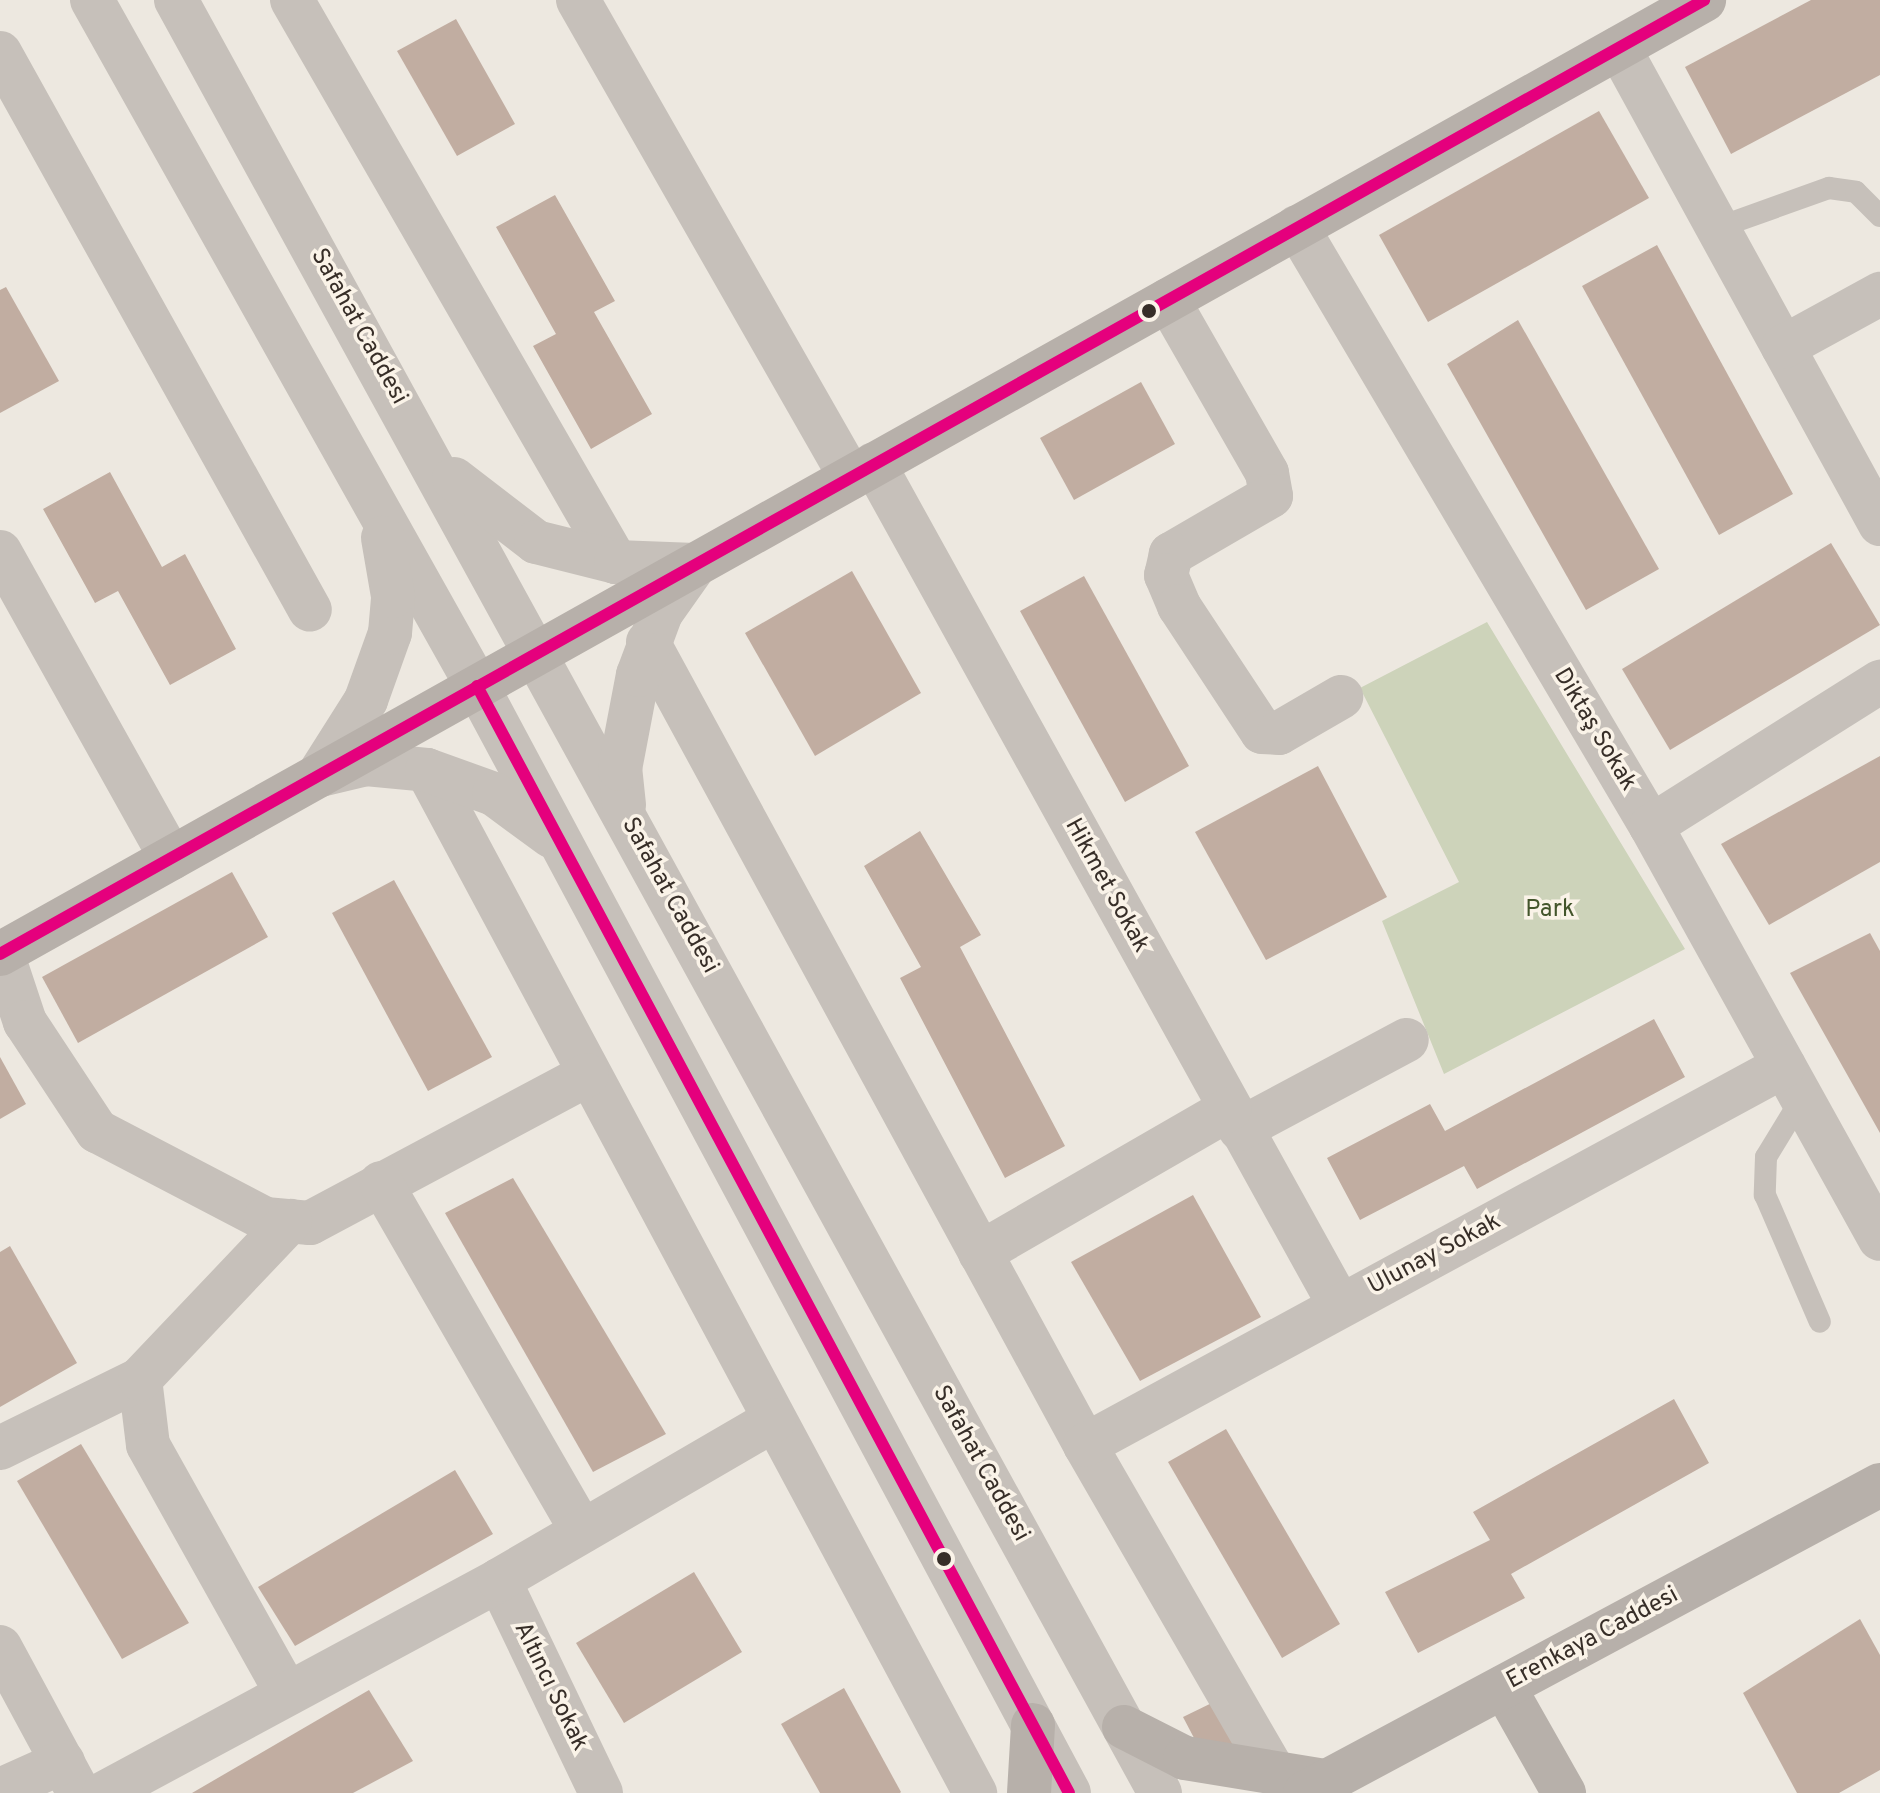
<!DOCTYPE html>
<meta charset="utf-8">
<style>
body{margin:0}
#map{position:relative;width:1880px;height:1793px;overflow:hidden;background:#ede8e0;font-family:Overpass,sans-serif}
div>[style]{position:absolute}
.green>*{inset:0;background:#cdd3ba}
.building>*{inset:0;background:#c1ada1}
.lane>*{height:22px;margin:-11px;padding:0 11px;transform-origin:11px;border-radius:11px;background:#c6c0ba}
.street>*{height:44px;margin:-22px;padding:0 22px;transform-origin:22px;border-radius:22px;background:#c6c0ba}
.secondary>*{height:44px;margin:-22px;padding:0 22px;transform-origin:22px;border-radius:22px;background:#b7b0aa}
.bus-1>*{height:12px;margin:-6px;padding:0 6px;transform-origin:6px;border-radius:6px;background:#e5007d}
.dots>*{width:22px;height:22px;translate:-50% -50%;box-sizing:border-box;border:4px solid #faf3e8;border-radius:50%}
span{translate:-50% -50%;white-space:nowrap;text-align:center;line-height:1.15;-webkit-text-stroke:7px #faf3e8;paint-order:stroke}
.street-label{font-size:24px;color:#372e28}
.park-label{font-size:24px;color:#43552b}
</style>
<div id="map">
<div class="green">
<i style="clip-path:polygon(1487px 622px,1685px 949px,1444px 1074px,1382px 921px,1459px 882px,1360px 688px)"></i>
</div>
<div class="building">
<i style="clip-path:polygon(1811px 0,1880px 0,1880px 75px,1731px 154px,1685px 67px)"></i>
<i style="clip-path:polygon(456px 19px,515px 124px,457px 156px,397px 51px)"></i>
<i style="clip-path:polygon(1599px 111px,1649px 198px,1428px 322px,1379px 235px)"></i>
<i style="clip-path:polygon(555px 195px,615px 301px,594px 312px,652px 414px,591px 449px,533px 346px,556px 334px,496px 227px)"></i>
<i style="clip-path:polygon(1657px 245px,1793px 494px,1719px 535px,1582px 286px)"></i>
<i style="clip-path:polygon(6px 287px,59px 381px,0 413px,0 290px)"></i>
<i style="clip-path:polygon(1518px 320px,1659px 569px,1586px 610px,1447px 364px)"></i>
<i style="clip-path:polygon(1141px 382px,1175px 444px,1074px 500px,1040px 438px)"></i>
<i style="clip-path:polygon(110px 472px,162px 567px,185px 554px,236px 649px,170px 685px,118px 591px,95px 603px,43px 509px)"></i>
<i style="clip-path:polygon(1831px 543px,1880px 625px,1670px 750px,1622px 669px)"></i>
<i style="clip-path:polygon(852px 571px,921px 693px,815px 756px,745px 633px)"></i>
<i style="clip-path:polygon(1084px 576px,1189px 766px,1125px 802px,1020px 611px)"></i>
<i style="clip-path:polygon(1880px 756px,1880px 862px,1769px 925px,1721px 844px)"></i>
<i style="clip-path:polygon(1318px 766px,1387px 897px,1266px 960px,1195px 832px)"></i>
<i style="clip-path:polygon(920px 831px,981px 935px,960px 947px,1065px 1146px,1005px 1178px,900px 978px,921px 967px,864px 866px)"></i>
<i style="clip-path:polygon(232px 872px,268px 937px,78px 1043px,42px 977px)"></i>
<i style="clip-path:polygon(394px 880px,492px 1057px,428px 1091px,332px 913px)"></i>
<i style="clip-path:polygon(1870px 933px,1880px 951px,1880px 1133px,1790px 973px)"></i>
<i style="clip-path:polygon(1654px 1019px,1685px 1077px,1477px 1189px,1464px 1166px,1360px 1220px,1327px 1158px,1430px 1104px,1445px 1131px)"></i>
<i style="clip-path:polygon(0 1057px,26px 1104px,0 1119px)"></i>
<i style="clip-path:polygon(513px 1178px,666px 1434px,593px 1472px,445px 1213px)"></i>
<i style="clip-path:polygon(1193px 1195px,1261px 1317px,1140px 1381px,1071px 1262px)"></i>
<i style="clip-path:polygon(10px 1246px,77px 1363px,0 1407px,0 1252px)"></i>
<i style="clip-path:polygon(1674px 1399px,1709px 1463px,1511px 1574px,1525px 1598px,1418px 1653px,1385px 1592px,1490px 1540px,1473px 1512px)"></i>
<i style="clip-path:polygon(1226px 1429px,1340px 1624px,1282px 1658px,1168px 1462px)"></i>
<i style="clip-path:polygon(81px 1444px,189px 1623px,122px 1659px,17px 1481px)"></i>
<i style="clip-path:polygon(455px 1470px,493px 1534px,295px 1646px,258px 1587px)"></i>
<i style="clip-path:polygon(694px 1572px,742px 1652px,624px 1723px,576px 1643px)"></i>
<i style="clip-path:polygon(1860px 1619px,1880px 1655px,1880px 1770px,1839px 1793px,1797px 1793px,1743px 1693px)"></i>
<i style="clip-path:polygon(844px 1688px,901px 1792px,900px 1793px,820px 1793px,781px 1724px)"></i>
<i style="clip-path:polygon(369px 1690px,413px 1761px,353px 1793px,192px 1793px)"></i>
<i style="clip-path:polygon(1222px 1698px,1252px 1748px,1204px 1757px,1183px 1717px)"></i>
</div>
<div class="lane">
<i style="left:1717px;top:228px;width:119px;rotate:-19.7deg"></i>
<i style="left:1829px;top:188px;width:27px;rotate:8deg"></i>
<i style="left:1856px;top:192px;width:34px;rotate:45deg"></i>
<i style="left:1802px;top:1098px;width:69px;rotate:121.4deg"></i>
<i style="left:1766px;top:1157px;width:38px;rotate:92deg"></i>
<i style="left:1765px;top:1195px;width:138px;rotate:66.6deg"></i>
</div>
<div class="street">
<i style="left:92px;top:0;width:787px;rotate:60.7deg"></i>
<i style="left:477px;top:686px;width:1255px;rotate:61.86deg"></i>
<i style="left:176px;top:0;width:2045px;rotate:61.24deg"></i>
<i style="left:292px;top:0;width:649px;rotate:60.04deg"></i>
<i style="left:578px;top:0;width:550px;rotate:60.27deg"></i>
<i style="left:1619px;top:48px;width:543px;rotate:61.26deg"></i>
<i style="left:0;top:53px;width:637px;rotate:60.9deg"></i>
<i style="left:1297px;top:227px;width:696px;rotate:59.42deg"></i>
<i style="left:1651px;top:826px;width:472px;rotate:61deg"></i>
<i style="left:1168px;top:300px;width:199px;rotate:60.2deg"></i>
<i style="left:1267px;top:473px;width:23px;rotate:80deg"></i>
<i style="left:1271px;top:496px;width:116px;rotate:149.9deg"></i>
<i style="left:1171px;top:554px;width:22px;rotate:103deg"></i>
<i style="left:1166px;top:575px;width:34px;rotate:67deg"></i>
<i style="left:1179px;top:606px;width:151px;rotate:56.6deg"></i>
<i style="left:1262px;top:732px;width:17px;rotate:3deg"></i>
<i style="left:1279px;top:733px;width:72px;rotate:-30.1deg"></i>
<i style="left:1783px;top:347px;width:111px;rotate:-28.7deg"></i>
<i style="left:874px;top:464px;width:962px;rotate:61.04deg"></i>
<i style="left:454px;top:479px;width:103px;rotate:37.5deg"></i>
<i style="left:536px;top:542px;width:82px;rotate:14deg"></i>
<i style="left:616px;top:562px;width:79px;rotate:2.2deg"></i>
<i style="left:0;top:552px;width:351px;rotate:60.8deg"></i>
<i style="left:648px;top:642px;width:914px;rotate:61.44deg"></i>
<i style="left:1085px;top:1445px;width:378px;rotate:60deg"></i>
<i style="left:427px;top:770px;width:1161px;rotate:61.82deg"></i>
<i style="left:324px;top:774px;width:43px;rotate:-13.4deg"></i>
<i style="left:366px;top:764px;width:61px;rotate:5.6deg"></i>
<i style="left:427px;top:770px;width:71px;rotate:19.7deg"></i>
<i style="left:494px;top:794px;width:71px;rotate:36.4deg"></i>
<i style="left:318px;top:776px;width:90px;rotate:-57.7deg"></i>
<i style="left:366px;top:700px;width:71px;rotate:-70.3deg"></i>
<i style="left:390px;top:633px;width:37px;rotate:-85deg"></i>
<i style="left:393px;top:596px;width:59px;rotate:-99.8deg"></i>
<i style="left:624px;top:805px;width:36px;rotate:-96deg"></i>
<i style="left:620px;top:769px;width:96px;rotate:-79.2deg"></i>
<i style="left:638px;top:675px;width:66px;rotate:-69.6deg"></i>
<i style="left:661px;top:613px;width:59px;rotate:-54.7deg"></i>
<i style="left:1651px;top:826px;width:271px;rotate:-32.2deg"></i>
<i style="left:2px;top:953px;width:73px;rotate:71.6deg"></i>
<i style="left:25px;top:1022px;width:131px;rotate:56.6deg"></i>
<i style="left:97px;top:1131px;width:190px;rotate:27.6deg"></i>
<i style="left:265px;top:1219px;width:45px;rotate:5.1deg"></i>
<i style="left:310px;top:1223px;width:314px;rotate:-28.1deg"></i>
<i style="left:1240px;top:1129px;width:189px;rotate:-28.1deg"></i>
<i style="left:381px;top:1183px;width:402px;rotate:60deg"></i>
<i style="left:980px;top:1253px;width:288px;rotate:-30deg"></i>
<i style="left:140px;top:1379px;width:66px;rotate:83.1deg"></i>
<i style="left:148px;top:1445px;width:285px;rotate:60.8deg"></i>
<i style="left:1085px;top:1445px;width:795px;rotate:-28.47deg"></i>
<i style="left:0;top:1448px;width:156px;rotate:-26.2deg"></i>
<i style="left:140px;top:1379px;width:218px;rotate:-46.5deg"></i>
<i style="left:499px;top:1580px;width:236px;rotate:64.4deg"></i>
<i style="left:0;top:1647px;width:166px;rotate:61.6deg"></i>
<i style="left:0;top:1790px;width:69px;rotate:-24deg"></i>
<i style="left:104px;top:1793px;width:449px;rotate:-28.3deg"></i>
<i style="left:499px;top:1580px;width:318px;rotate:-30.2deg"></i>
</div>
<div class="secondary">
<i style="left:0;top:954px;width:1953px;rotate:-29.24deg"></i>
<i style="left:1504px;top:1687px;width:122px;rotate:60.5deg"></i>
<i style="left:1124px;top:1727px;width:68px;rotate:26.9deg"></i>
<i style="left:1185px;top:1758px;width:143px;rotate:9.3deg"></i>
<i style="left:1326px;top:1781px;width:13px;rotate:108deg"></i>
<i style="left:1029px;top:1793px;width:68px;rotate:-86.6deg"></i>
<i style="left:1305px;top:1793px;width:652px;rotate:-28.18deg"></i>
</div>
<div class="bus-1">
<i style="left:477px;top:686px;width:1255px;rotate:61.86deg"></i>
<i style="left:0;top:954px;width:1953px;rotate:-29.24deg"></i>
</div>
<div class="dots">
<i style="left:1149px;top:311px;background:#372e28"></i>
<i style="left:944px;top:1559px;background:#372e28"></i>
</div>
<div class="street-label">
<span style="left:358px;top:327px;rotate:61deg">Safahat Caddesi</span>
<span style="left:1594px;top:730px;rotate:59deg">Diktaş Sokak</span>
<span style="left:1106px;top:886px;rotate:61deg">Hikmet Sokak</span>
<span style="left:669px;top:896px;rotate:61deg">Safahat Caddesi</span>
<span style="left:1435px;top:1255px;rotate:-28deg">Ulunay Sokak</span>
<span style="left:980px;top:1464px;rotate:61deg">Safahat Caddesi</span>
<span style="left:1593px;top:1639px;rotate:-28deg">Erenkaya Caddesi</span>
<span style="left:550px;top:1687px;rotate:64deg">Altıncı Sokak</span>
</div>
<div class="park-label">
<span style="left:1550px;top:911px">Park</span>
</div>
</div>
